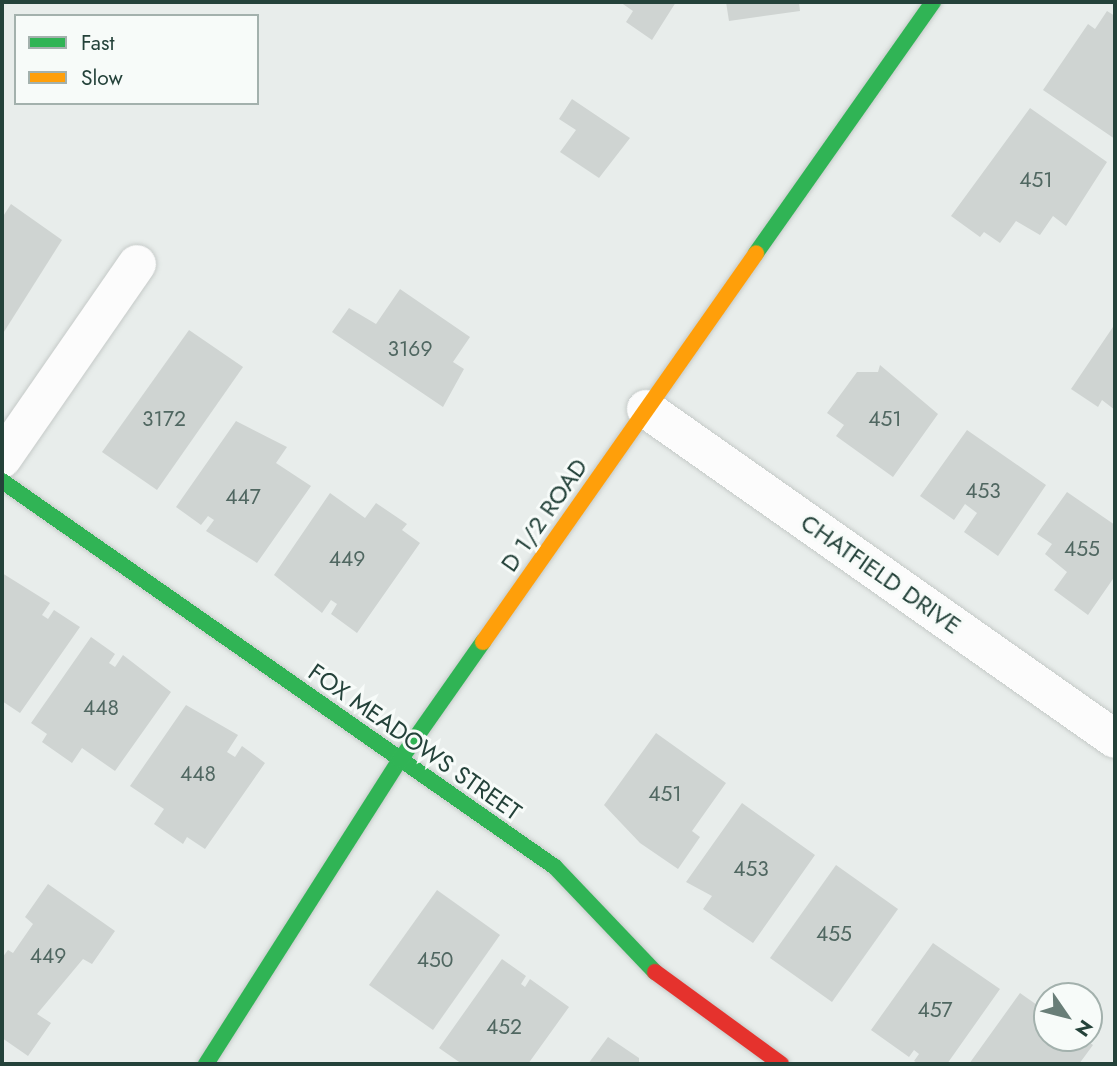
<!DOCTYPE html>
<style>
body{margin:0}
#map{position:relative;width:1117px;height:1066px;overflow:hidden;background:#e8edeb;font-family:Jost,sans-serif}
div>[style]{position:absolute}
.building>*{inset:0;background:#cfd4d2}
.roads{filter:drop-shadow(0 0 2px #c5cac8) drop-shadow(0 0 2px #c5cac8)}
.street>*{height:38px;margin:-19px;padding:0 19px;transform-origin:19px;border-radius:19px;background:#fcfcfc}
.fast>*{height:16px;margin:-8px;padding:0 8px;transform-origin:8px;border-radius:8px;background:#30b455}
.slow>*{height:16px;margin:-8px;padding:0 8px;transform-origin:8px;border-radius:8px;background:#ff9f0a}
.jam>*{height:16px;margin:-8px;padding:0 8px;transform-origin:8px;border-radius:8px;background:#e5322d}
span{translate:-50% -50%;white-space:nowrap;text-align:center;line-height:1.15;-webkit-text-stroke:6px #f7fbf9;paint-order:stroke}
.number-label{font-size:21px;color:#506761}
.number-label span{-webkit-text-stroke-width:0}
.street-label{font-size:24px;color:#24423a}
.frame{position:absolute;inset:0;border:4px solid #24423a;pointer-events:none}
.legend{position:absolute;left:14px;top:14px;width:245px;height:91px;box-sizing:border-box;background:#f7fbf9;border:2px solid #a3b1ad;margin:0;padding:9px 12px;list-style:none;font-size:21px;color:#24423a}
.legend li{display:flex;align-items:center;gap:14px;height:35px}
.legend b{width:35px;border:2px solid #a3b1ad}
.north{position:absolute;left:1033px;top:982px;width:70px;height:70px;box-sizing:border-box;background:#f7fbf9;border:2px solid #a3b1ad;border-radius:50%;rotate:125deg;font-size:19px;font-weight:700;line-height:28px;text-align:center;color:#24423a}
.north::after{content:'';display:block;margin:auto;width:24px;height:32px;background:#697e78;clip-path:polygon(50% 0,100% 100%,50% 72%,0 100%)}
</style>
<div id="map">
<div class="building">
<i style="clip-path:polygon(620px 2px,676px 2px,652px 40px,626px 22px,633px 11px)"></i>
<i style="clip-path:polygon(726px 2px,799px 2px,800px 11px,729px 21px)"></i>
<i style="clip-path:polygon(1107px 11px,1115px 16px,1115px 139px,1043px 90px,1088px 24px,1095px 29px)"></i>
<i style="clip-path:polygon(572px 99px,630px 138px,599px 178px,560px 152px,576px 130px,559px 119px)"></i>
<i style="clip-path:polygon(1030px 108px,1107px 162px,1066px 226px,1053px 216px,1040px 235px,1016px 221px,1000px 243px,984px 232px,980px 237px,951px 216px)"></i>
<i style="clip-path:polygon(11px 204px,62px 240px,2px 335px,2px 218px)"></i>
<i style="clip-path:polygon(400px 289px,470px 337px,453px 362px,464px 369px,443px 407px,332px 332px,349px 308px,376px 324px)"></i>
<i style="clip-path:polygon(1115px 324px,1115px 410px,1102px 400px,1098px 407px,1071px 389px)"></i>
<i style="clip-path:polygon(189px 330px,243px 367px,157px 490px,102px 452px)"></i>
<i style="clip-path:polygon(880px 365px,938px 414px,893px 477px,836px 436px,844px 425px,827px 413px,857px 372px,878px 372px)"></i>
<i style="clip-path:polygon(236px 421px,287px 447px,276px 463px,311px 486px,257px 563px,206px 531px,214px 520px,208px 516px,201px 525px,176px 507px)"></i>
<i style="clip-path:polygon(967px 430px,1046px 485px,998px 556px,964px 532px,977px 513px,965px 504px,954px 520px,920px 496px)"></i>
<i style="clip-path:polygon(1067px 492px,1115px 525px,1115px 576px,1088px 615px,1054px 590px,1067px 572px,1045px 554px,1052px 544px,1037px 534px)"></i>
<i style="clip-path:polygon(330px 493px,365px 518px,376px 503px,407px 524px,402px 530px,420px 543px,357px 633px,331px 614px,337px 604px,331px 600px,322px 613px,274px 575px)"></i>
<i style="clip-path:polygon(2px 573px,50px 603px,42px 615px,48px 619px,54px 610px,80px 627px,20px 713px,2px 701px)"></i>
<i style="clip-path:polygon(91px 637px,115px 654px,109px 663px,115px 667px,123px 655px,171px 692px,115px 771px,82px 748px,72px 763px,42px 742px,47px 734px,31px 723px)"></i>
<i style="clip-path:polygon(186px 705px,238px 735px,227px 752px,235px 757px,242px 746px,265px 763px,205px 849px,187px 837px,183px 844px,154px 824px,164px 809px,130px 786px)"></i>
<i style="clip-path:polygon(656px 733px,726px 783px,692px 831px,700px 837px,678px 869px,640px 843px,604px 805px)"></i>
<i style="clip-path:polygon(742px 803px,815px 855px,753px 943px,703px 909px,712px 896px,686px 882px)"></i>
<i style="clip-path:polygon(836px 865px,898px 909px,832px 1002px,770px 958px)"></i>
<i style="clip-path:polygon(48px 884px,115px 931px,92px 964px,83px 959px,37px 1014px,51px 1023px,28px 1056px,2px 1038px,2px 958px,8px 950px,13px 953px,33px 924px,25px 917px)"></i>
<i style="clip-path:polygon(437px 890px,500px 935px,433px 1030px,369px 985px)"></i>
<i style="clip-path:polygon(933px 943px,1000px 989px,947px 1064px,919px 1064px,914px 1061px,919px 1054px,914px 1050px,909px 1057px,871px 1030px)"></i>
<i style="clip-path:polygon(502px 959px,526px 976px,521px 984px,525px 987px,530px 979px,569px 1007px,528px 1064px,462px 1064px,439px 1048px)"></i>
<i style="clip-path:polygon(1020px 993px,1047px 1012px,1047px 1038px,1083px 1038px,1093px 1045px,1079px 1064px,969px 1064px)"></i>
<i style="clip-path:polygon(608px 1037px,639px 1058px,639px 1064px,588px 1064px)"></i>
</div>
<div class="roads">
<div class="street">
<i style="left:646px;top:409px;width:573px;rotate:35.13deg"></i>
<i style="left:2px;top:459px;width:237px;rotate:-55.3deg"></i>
</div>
<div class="fast">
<i style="left:756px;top:253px;width:307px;rotate:-54.8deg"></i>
<i style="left:2px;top:481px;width:674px;rotate:34.92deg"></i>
<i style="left:555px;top:867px;width:145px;rotate:46.4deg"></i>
<i style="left:206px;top:1064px;width:361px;rotate:-57.5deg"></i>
<i style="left:400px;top:760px;width:144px;rotate:-54.9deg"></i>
</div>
<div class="slow">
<i style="left:483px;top:642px;width:475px;rotate:-54.9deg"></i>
</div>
<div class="jam">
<i style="left:655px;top:972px;width:156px;rotate:36.1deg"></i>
</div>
</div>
<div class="number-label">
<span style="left:1036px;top:180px">451</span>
<span style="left:410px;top:349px">3169</span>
<span style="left:164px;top:419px">3172</span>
<span style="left:885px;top:419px">451</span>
<span style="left:983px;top:491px">453</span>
<span style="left:243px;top:497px">447</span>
<span style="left:1082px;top:549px">455</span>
<span style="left:347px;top:559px">449</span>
<span style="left:101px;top:708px">448</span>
<span style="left:198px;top:774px">448</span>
<span style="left:665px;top:794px">451</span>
<span style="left:751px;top:869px">453</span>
<span style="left:834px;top:934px">455</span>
<span style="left:48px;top:956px">449</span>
<span style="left:435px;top:960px">450</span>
<span style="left:935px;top:1010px">457</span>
<span style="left:504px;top:1027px">452</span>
</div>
<div class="street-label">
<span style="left:544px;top:515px;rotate:-55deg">D 1/2 ROAD</span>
<span style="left:881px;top:574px;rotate:35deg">CHATFIELD DRIVE</span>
<span style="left:415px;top:742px;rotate:35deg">FOX MEADOWS STREET</span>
</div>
<div class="frame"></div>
<ul class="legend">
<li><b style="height:9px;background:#30b455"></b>Fast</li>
<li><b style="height:9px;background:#ff9f0a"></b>Slow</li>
</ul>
<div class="north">N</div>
</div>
